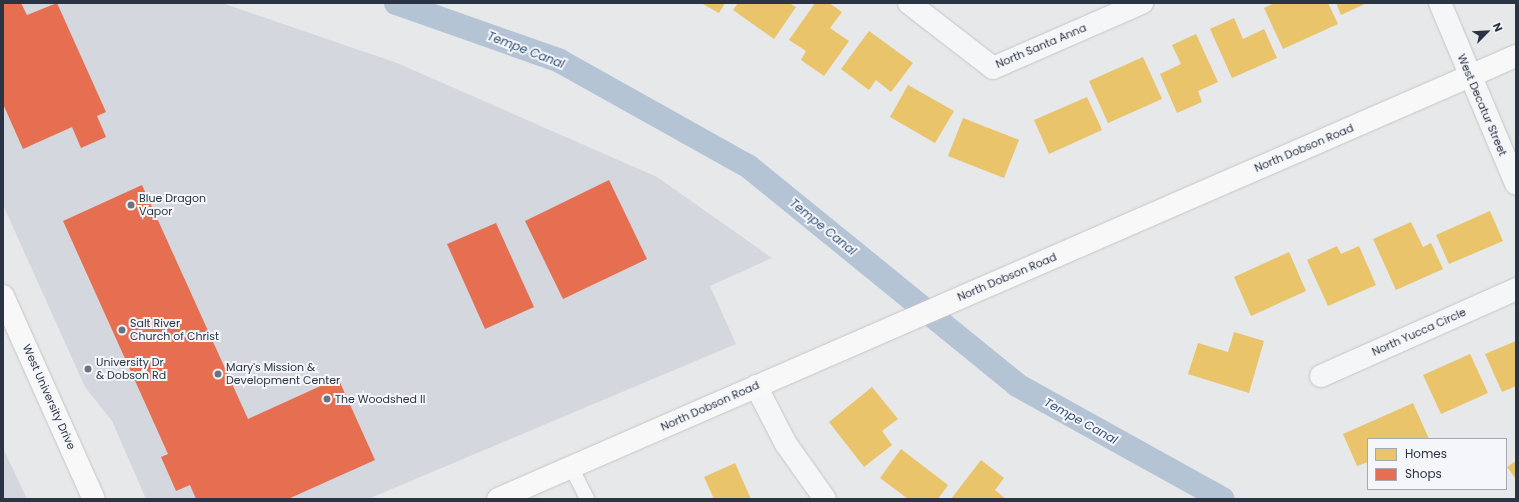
<!DOCTYPE html>
<style>
body{margin:0}
#map{position:relative;width:1519px;height:502px;overflow:hidden;background:#e6e8ea;font-family:Poppins,sans-serif}
div>[style]{position:absolute}
.built>*{inset:0;background:#d4d7dd}
.homes>*{inset:0;background:#e9c46a}
.shops>*{inset:0;background:#e76f51}
.canal>*{height:24px;margin:-12px;padding:0 12px;transform-origin:12px;border-radius:12px;background:#b4c4d5}
.roads{filter:drop-shadow(0 0 1px #c4c6c8) drop-shadow(0 0 1px #c4c6c8)}
.lane>*{height:14px;margin:-7px;padding:0 7px;transform-origin:7px;border-radius:7px;background:#f5f6f7}
.street>*{height:22px;margin:-11px;padding:0 11px;transform-origin:11px;border-radius:11px;background:#f5f6f7}
.secondary>*{height:22px;margin:-11px;padding:0 11px;transform-origin:11px;border-radius:11px;background:#f8f8f8}
.dots>*{width:11px;height:11px;translate:-50% -50%;box-sizing:border-box;border:2px solid #f4f6f9;border-radius:50%}
span{translate:-50% -50%;white-space:nowrap;text-align:center;line-height:1.15;-webkit-text-stroke:4px #f4f6f9;paint-order:stroke}
.street-label{font-size:11px;color:#2b3445}
.poi-label{font-size:11px;color:#2b3445}
.left{translate:0 -50%;text-align:left}
.water-label{font-size:12px;color:#34527a;font-style:italic}
.frame{position:absolute;inset:0;border:4px solid #2b3445;pointer-events:none}
.legend{position:absolute;left:1367px;top:438px;width:140px;height:52px;box-sizing:border-box;background:#f4f6f9;border:1px solid #a4a8b1;margin:0;padding:5px 7px;list-style:none;font-size:12px;color:#2b3445}
.legend li{display:flex;align-items:center;gap:8px;height:20px}
.legend b{width:20px;border:1px solid #a4a8b1}
.north{position:absolute;left:1467px;top:12px;width:40px;height:40px;-webkit-text-stroke:3px #f4f6f9;paint-order:stroke;rotate:66deg;font-size:11px;font-weight:700;line-height:16px;text-align:center;color:#2b3445}
.north::after{content:'';display:block;margin:auto;width:14px;height:18px;background:#2b3445;clip-path:polygon(50% 0,100% 100%,50% 72%,0 100%)}
</style>
<div id="map">
<div class="built">
<i style="clip-path:polygon(3px 3px,222px 3px,397px 63px,657px 177px,772px 258px,710px 286px,736px 344px,368px 499px,146px 499px,112px 421px,85px 387px,3px 205px)"></i>
<i style="clip-path:polygon(3px 448px,27px 499px,3px 499px)"></i>
</div>
<div class="homes">
<i style="clip-path:polygon(701px 3px,725px 3px,719px 13px)"></i>
<i style="clip-path:polygon(738px 3px,789px 3px,796px 7px,774px 39px,733px 10px)"></i>
<i style="clip-path:polygon(815px 3px,829px 3px,842px 12px,830px 28px,849px 41px,824px 76px,801px 60px,806px 51px,789px 40px)"></i>
<i style="clip-path:polygon(1275px 3px,1328px 3px,1338px 24px,1283px 49px,1264px 8px)"></i>
<i style="clip-path:polygon(1336px 3px,1367px 3px,1341px 15px)"></i>
<i style="clip-path:polygon(1234px 18px,1243px 39px,1264px 29px,1277px 58px,1232px 78px,1210px 29px)"></i>
<i style="clip-path:polygon(869px 31px,913px 63px,891px 92px,876px 80px,869px 90px,841px 69px)"></i>
<i style="clip-path:polygon(1196px 34px,1218px 82px,1198px 91px,1202px 102px,1177px 113px,1160px 74px,1181px 64px,1172px 45px)"></i>
<i style="clip-path:polygon(1143px 57px,1162px 99px,1108px 123px,1089px 81px)"></i>
<i style="clip-path:polygon(908px 85px,954px 111px,935px 143px,890px 117px)"></i>
<i style="clip-path:polygon(1087px 97px,1102px 130px,1049px 154px,1034px 120px)"></i>
<i style="clip-path:polygon(963px 118px,1019px 140px,1004px 178px,948px 156px)"></i>
<i style="clip-path:polygon(1490px 211px,1503px 241px,1449px 264px,1436px 235px)"></i>
<i style="clip-path:polygon(1411px 222px,1423px 247px,1431px 243px,1443px 269px,1396px 290px,1373px 239px)"></i>
<i style="clip-path:polygon(1337px 246px,1341px 254px,1359px 246px,1376px 285px,1328px 306px,1307px 260px)"></i>
<i style="clip-path:polygon(1289px 252px,1306px 291px,1251px 316px,1234px 277px)"></i>
<i style="clip-path:polygon(1234px 332px,1264px 341px,1249px 393px,1188px 374px,1198px 343px,1228px 352px)"></i>
<i style="clip-path:polygon(1516px 341px,1516px 386px,1502px 392px,1485px 354px)"></i>
<i style="clip-path:polygon(1470px 354px,1488px 393px,1441px 414px,1423px 375px)"></i>
<i style="clip-path:polygon(872px 387px,898px 419px,882px 431px,892px 445px,864px 467px,829px 422px)"></i>
<i style="clip-path:polygon(1413px 403px,1429px 439px,1368px 439px,1368px 462px,1357px 466px,1343px 434px)"></i>
<i style="clip-path:polygon(901px 449px,948px 485px,938px 499px,908px 499px,880px 478px)"></i>
<i style="clip-path:polygon(981px 460px,1004px 478px,995px 490px,1006px 499px,951px 499px)"></i>
<i style="clip-path:polygon(1516px 461px,1516px 479px,1507px 467px)"></i>
<i style="clip-path:polygon(735px 463px,751px 499px,714px 499px,704px 477px)"></i>
</div>
<div class="shops">
<i style="clip-path:polygon(3px 3px,21px 3px,27px 15px,57px 3px,106px 112px,97px 116px,106px 137px,81px 148px,72px 127px,23px 149px,3px 104px)"></i>
<i style="clip-path:polygon(609px 180px,647px 259px,563px 299px,525px 221px)"></i>
<i style="clip-path:polygon(142px 185px,248px 419px,338px 378px,375px 460px,288px 499px,196px 499px,190px 485px,176px 491px,161px 457px,168px 454px,63px 221px)"></i>
<i style="clip-path:polygon(496px 223px,534px 307px,485px 329px,447px 244px)"></i>
</div>
<div class="canal">
<i style="left:396px;top:3px;width:172px;rotate:19.4deg"></i>
<i style="left:558px;top:60px;width:218px;rotate:29.2deg"></i>
<i style="left:748px;top:166px;width:347px;rotate:39.1deg"></i>
<i style="left:1017px;top:385px;width:235px;rotate:29deg"></i>
</div>
<div class="roads">
<div class="lane">
<i style="left:571px;top:467px;width:36px;rotate:63deg"></i>
</div>
<div class="street">
<i style="left:909px;top:3px;width:106px;rotate:37.7deg"></i>
<i style="left:993px;top:68px;width:163px;rotate:-23.6deg"></i>
<i style="left:1440px;top:3px;width:196px;rotate:67.2deg"></i>
<i style="left:1321px;top:376px;width:214px;rotate:-24deg"></i>
<i style="left:756px;top:386px;width:65px;rotate:62.7deg"></i>
<i style="left:786px;top:444px;width:67px;rotate:54.7deg"></i>
</div>
<div class="secondary">
<i style="left:3px;top:296px;width:222px;rotate:65.9deg"></i>
<i style="left:498px;top:499px;width:1110px;rotate:-23.52deg"></i>
</div>
</div>
<div class="dots">
<i style="left:131px;top:205px;background:#6c737f"></i>
<i style="left:122px;top:330px;background:#6c737f"></i>
<i style="left:88px;top:369px;background:#6c737f"></i>
<i style="left:218px;top:374px;background:#6c737f"></i>
<i style="left:327px;top:399px;background:#6c737f"></i>
</div>
<div class="street-label">
<span style="left:1041px;top:46px;rotate:-23deg">North Santa Anna</span>
<span style="left:1482px;top:105px;rotate:67deg">West Decatur Street</span>
<span style="left:1304px;top:148px;rotate:-23deg">North Dobson Road</span>
<span style="left:1007px;top:277px;rotate:-23deg">North Dobson Road</span>
<span style="left:1419px;top:332px;rotate:-24deg">North Yucca Circle</span>
<span style="left:49px;top:397px;rotate:66deg">West University Drive</span>
<span style="left:710px;top:406px;rotate:-24deg">North Dobson Road</span>
</div>
<div class="poi-label">
<span class="left" style="left:139px;top:205px">Blue Dragon<br>Vapor</span>
<span class="left" style="left:130px;top:330px">Salt River<br>Church of Christ</span>
<span class="left" style="left:96px;top:369px">University Dr<br>&amp; Dobson Rd</span>
<span class="left" style="left:226px;top:374px">Mary's Mission &amp;<br>Development Center</span>
<span class="left" style="left:335px;top:399px">The Woodshed II</span>
</div>
<div class="water-label">
<span style="left:526px;top:50px;rotate:21deg">Tempe Canal</span>
<span style="left:823px;top:227px;rotate:39deg">Tempe Canal</span>
<span style="left:1081px;top:421px;rotate:29deg">Tempe Canal</span>
</div>
<div class="frame"></div>
<ul class="legend">
<li><b style="height:11px;background:#e9c46a"></b>Homes</li>
<li><b style="height:11px;background:#e76f51"></b>Shops</li>
</ul>
<div class="north">N</div>
</div>
